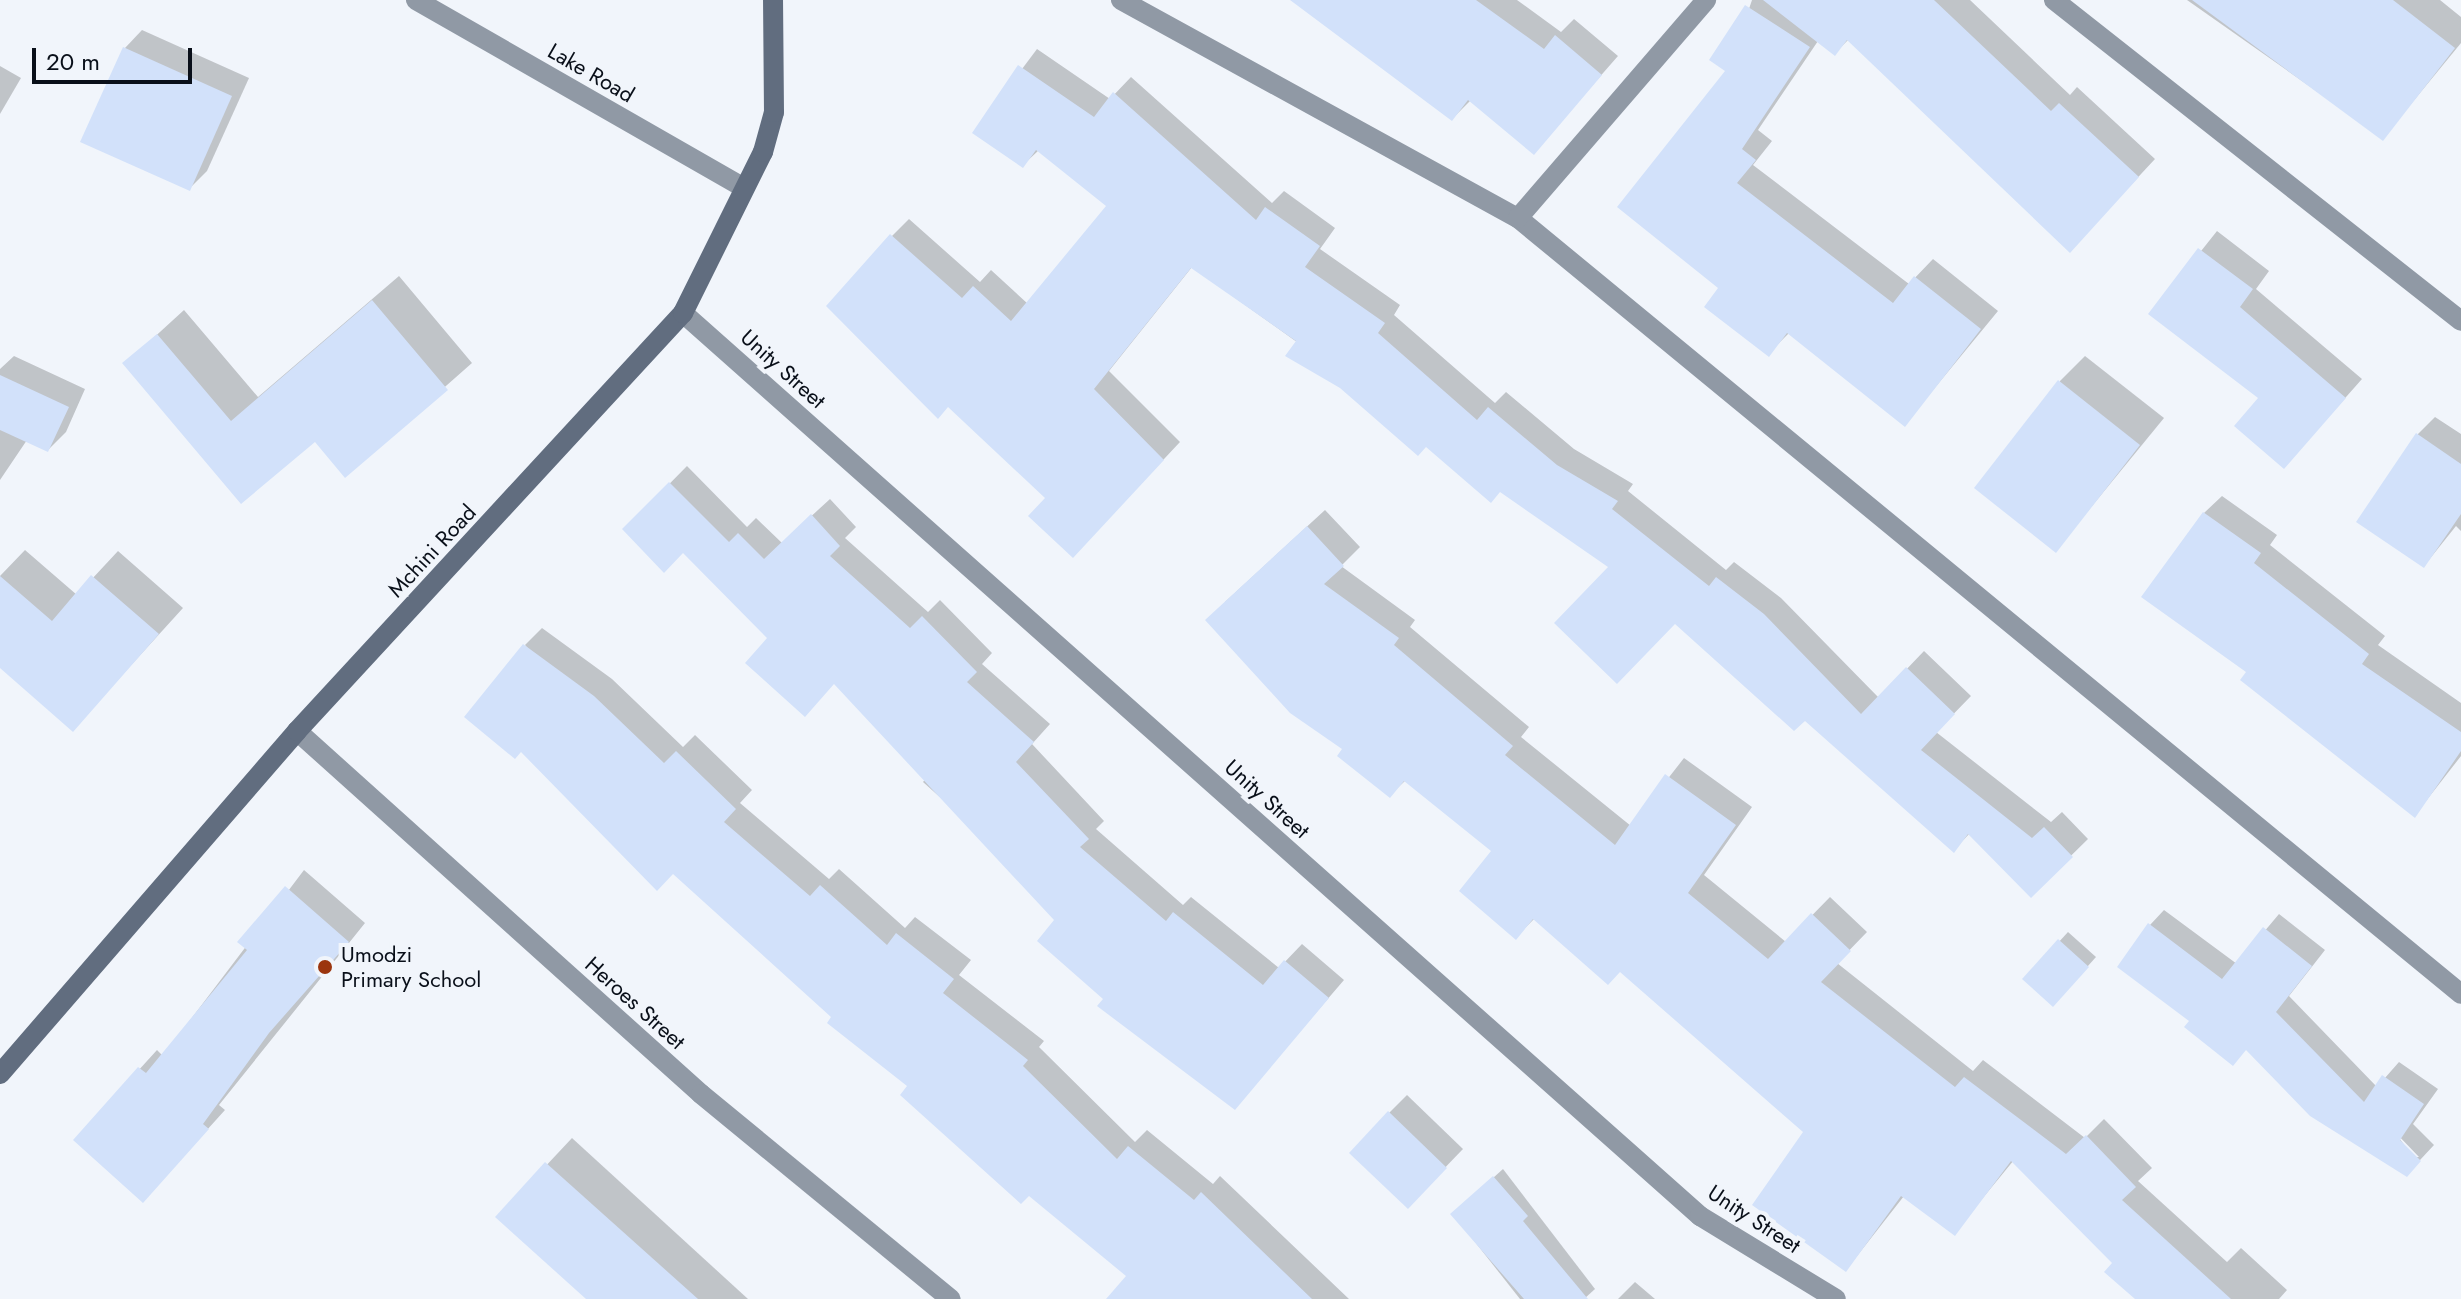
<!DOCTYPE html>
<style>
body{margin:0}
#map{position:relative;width:2461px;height:1299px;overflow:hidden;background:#f1f5fb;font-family:Jost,sans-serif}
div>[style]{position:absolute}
.shadow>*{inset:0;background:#0003}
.building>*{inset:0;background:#d2e1fa}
.street>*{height:20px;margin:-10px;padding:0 10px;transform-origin:10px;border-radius:10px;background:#9099a5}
.secondary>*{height:20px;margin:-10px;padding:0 10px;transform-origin:10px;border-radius:10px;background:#616d7f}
.dots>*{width:22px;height:22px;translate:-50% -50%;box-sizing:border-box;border:4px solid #f1f5fb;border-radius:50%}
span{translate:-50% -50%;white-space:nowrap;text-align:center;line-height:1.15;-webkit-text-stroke:8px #f1f5fb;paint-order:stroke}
.street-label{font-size:22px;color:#090f19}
.poi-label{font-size:22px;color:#090f19}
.left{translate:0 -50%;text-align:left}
.scale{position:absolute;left:32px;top:48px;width:160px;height:36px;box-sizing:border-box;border:4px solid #090f19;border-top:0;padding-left:10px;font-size:24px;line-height:28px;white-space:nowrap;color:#090f19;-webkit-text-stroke:6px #f1f5fb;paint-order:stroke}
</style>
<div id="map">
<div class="shadow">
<i style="clip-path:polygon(1295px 0,1517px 0,1561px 32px,1574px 19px,1618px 56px,1533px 153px,1471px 100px,1452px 119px)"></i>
<i style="clip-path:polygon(1752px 0,1970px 0,2070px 95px,2077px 87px,2155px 159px,2087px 232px,1849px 39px,1834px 54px,1818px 41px,1758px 130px,1772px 141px,1753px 165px,1909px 284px,1933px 259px,1998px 311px,1905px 424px,1789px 333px,1768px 354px,1721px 288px,1728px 71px)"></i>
<i style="clip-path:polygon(2187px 0,2440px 0,2461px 17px,2461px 43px,2383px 138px)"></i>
<i style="clip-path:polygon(142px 30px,249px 78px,207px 171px,189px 189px,125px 48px)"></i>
<i style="clip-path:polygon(1037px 49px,1110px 99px,1131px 77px,1272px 203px,1284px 191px,1335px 228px,1320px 249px,1400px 305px,1394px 315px,1495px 403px,1506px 392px,1574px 449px,1633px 484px,1628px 491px,1726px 570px,1734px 562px,1781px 598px,1879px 698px,1924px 651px,1971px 696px,1936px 732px,2051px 822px,2062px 812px,2088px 839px,2031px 895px,1970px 833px,1954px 850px,1805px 718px,1611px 567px,1192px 267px,1109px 371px,1180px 442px,1089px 539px,949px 405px,892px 236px,909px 219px,980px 282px,991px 270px,1028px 304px,1108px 206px,1039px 150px,1023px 165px,975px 132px)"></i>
<i style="clip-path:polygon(0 66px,21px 78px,0 114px)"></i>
<i style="clip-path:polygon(2217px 231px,2269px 271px,2256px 289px,2362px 379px,2284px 467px,2261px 397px,2151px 314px)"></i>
<i style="clip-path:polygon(399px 276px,472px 363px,345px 475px,315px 439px,241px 501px,125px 364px,184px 310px,258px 397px)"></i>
<i style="clip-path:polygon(14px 356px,85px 389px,66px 432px,48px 450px,27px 440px,0 480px,0 369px)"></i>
<i style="clip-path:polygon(2085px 356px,2164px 418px,2056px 550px,2060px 381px)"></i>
<i style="clip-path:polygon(2435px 417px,2461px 434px,2461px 531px,2456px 526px,2424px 566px,2418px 434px)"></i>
<i style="clip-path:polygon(687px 466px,747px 527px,756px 518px,782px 543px,830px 499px,856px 527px,845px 538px,928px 612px,940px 600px,992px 653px,982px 664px,1050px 724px,1032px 744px,1104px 821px,1096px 829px,1183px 905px,1191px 897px,1279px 968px,1302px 944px,1344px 980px,1235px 1107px,1105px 999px,1057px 920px,990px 842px,923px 782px,927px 777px,835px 683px,770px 638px,683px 551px,625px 529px)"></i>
<i style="clip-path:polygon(2222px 496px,2277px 535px,2270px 545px,2385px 636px,2378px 645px,2461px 703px,2461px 756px,2415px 815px,2249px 671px,2204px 513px)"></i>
<i style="clip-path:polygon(1325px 510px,1360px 547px,1341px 566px,1415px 620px,1410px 627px,1529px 727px,1521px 737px,1631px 826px,1684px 758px,1752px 807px,1704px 875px,1786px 942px,1830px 897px,1867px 932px,1837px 963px,1973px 1071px,1983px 1060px,2085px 1138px,2104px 1119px,2152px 1168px,2138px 1181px,2227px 1262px,2241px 1248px,2287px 1290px,2279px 1299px,2138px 1299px,2114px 1263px,2014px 1160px,1954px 1233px,1904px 1196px,1846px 1270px,1806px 1132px,1621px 970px,1535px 918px,1516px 937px,1494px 851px,1406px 780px,1390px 795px,1225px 602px)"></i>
<i style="clip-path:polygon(25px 550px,77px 595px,118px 551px,183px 608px,73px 729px,0 666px,0 576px)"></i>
<i style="clip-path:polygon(542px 628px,612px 679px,683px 747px,695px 735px,752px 790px,740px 803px,829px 879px,839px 869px,905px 928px,915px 917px,971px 960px,959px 975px,1044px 1041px,1039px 1047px,1135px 1142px,1147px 1130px,1213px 1184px,1220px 1176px,1349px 1299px,1133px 1299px,1129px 1276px,834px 1017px,525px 645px)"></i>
<i style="clip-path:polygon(304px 870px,365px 923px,219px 1105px,225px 1110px,160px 1182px,76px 1139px,157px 1050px,163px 1056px)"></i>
<i style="clip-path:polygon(evenodd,2164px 910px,2237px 964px,2279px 914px,2325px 950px,2289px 996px,2377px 1087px,2399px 1062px,2438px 1089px,2413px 1124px,2434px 1145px,2407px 1174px,2247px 1049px,2192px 1020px,2150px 925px,2164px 910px,2394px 1131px,2419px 1157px,2413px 1157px,2394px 1131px)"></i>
<i style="clip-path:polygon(2068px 932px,2096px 957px,2061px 996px,2025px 979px)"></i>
<i style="clip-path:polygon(1407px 1095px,1463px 1149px,1408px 1206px,1389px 1113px)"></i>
<i style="clip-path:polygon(572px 1138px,748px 1299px,589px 1299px,498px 1217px)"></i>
<i style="clip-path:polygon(1503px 1169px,1595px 1289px,1584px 1299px,1520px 1299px,1453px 1214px)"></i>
<i style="clip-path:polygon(1635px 1282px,1655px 1299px,1618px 1299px)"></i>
</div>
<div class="building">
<i style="clip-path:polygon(1290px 0,1476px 0,1544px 49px,1555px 35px,1602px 75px,1534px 155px,1468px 100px,1452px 121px)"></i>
<i style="clip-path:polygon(1763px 0,1934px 0,2051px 111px,2059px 103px,2139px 177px,2070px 253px,1847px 40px,1835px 56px)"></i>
<i style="clip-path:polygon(2192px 0,2393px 0,2455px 48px,2383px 141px)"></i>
<i style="clip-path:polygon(1745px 5px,1810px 47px,1742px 149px,1756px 160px,1737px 183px,1893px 303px,1914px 276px,1981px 329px,1905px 427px,1787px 333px,1769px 357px,1704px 307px,1718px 288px,1617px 207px,1725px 71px,1709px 60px)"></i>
<i style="clip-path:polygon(123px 47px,232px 96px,190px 191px,80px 142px)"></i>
<i style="clip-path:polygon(1018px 65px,1094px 117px,1113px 92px,1256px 220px,1265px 207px,1320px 246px,1305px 267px,1385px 323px,1378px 333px,1477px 420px,1488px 407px,1557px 465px,1618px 501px,1612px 509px,1709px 586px,1716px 577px,1764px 614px,1861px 714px,1906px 667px,1955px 714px,1921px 750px,2032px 838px,2044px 827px,2073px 857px,2031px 898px,1968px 834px,1954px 853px,1805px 721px,1794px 731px,1675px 624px,1617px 684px,1554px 623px,1608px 567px,1500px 492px,1491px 503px,1426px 447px,1418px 456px,1340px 388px,1285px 356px,1296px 341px,1191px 268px,1094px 389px,1164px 460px,1073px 558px,1028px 516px,1045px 498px,948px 407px,938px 419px,826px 306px,890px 234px,962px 298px,973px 286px,1011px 321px,1106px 206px,1036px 150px,1023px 168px,972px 133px)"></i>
<i style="clip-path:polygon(2198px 248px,2253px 289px,2240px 307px,2346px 398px,2284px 469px,2234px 426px,2258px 398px,2148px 314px)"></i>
<i style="clip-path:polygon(372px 300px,448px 390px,345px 478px,315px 442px,241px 504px,122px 363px,157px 334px,231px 421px)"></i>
<i style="clip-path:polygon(0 375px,69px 407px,48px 452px,0 430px)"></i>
<i style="clip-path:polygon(2058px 380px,2140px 445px,2056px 553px,1974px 488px)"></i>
<i style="clip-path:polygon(2416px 433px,2461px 464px,2461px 514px,2424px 568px,2356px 522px)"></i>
<i style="clip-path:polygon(669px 482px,729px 542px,738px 533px,764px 559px,811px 514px,840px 546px,830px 556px,910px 628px,922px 616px,977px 672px,967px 682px,1034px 742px,1016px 762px,1089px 839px,1080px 847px,1166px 921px,1173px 912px,1263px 985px,1284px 960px,1329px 998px,1235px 1110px,1097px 1006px,1103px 999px,1037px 941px,1054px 920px,834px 684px,805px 717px,745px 663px,767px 638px,683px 553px,664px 573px,622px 529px)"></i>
<i style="clip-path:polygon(2203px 512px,2261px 553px,2254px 563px,2369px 654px,2362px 664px,2461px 732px,2461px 751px,2415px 818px,2240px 680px,2246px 672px,2141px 597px)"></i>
<i style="clip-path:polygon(1307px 526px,1344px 566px,1324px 584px,1399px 638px,1394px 645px,1513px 746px,1505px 755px,1615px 845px,1665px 774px,1736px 825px,1688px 893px,1768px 959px,1811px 913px,1851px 951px,1821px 982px,1955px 1087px,1964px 1077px,2066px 1154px,2086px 1135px,2136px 1187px,2122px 1200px,2231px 1299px,2135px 1299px,2104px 1272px,2112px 1263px,2011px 1161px,1955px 1236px,1901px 1196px,1846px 1272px,1752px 1205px,1803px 1132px,1620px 972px,1608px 985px,1533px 919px,1516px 940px,1459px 891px,1491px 851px,1404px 781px,1390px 798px,1337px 756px,1342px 749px,1290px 713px,1205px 620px)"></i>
<i style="clip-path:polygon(91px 575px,159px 634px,73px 732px,0 668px,0 576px,52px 621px)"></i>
<i style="clip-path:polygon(523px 644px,594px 696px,664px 763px,676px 751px,736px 809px,724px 822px,810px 896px,820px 885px,887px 945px,896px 933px,954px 979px,943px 993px,1028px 1060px,1023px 1066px,1117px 1159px,1128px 1146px,1194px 1200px,1201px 1192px,1312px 1299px,1106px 1299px,1126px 1276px,1029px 1196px,1021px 1204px,900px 1095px,907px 1086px,827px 1023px,831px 1017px,673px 874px,657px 891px,521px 752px,515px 759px,464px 717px)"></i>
<i style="clip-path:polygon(285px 886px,349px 942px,269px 1033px,203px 1124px,209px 1129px,143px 1203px,73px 1140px,138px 1067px,146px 1073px,247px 950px,237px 942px)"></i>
<i style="clip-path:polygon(2148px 923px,2222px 979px,2263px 927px,2312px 966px,2276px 1012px,2364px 1102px,2382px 1075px,2424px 1104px,2400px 1140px,2421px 1161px,2407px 1177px,2310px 1116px,2246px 1050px,2233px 1066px,2184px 1027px,2189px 1021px,2117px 967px)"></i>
<i style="clip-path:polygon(2058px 939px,2089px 967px,2053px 1007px,2022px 979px)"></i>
<i style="clip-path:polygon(1388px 1111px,1447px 1168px,1408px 1209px,1349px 1153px)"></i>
<i style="clip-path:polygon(545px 1162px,698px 1299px,586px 1299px,495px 1217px)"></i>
<i style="clip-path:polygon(1493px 1176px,1528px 1216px,1523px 1221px,1588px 1299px,1524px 1299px,1450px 1214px)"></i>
</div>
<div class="street">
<i style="left:416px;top:0;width:376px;rotate:29.8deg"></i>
<i style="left:1121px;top:0;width:453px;rotate:28.8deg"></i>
<i style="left:1518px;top:218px;width:1221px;rotate:39.45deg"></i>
<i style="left:2054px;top:0;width:518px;rotate:38.26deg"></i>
<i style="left:1518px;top:218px;width:288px;rotate:-49.2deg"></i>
<i style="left:683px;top:313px;width:1360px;rotate:41.6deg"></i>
<i style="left:1700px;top:1216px;width:159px;rotate:31.4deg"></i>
<i style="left:297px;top:731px;width:543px;rotate:41.94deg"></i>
<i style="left:701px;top:1094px;width:323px;rotate:39.4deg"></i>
</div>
<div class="secondary">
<i style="left:0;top:1074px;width:454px;rotate:-49.1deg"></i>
<i style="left:297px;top:731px;width:569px;rotate:-47.28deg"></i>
<i style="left:683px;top:313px;width:180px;rotate:-63.6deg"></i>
<i style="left:763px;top:152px;width:41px;rotate:-74.6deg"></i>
<i style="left:774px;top:112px;width:112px;rotate:-90.5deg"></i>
</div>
<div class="dots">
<i style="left:325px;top:967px;background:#9b350e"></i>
</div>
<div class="street-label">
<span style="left:591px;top:73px;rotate:30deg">Lake Road</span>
<span style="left:783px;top:369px;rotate:42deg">Unity Street</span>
<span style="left:432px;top:551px;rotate:-47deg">Mchini Road</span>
<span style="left:1267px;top:799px;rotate:42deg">Unity Street</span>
<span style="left:635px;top:1003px;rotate:42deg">Heroes Street</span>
<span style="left:1754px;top:1219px;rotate:33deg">Unity Street</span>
</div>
<div class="poi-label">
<span class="left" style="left:341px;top:967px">Umodzi<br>Primary School</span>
</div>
<div class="scale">20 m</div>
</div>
